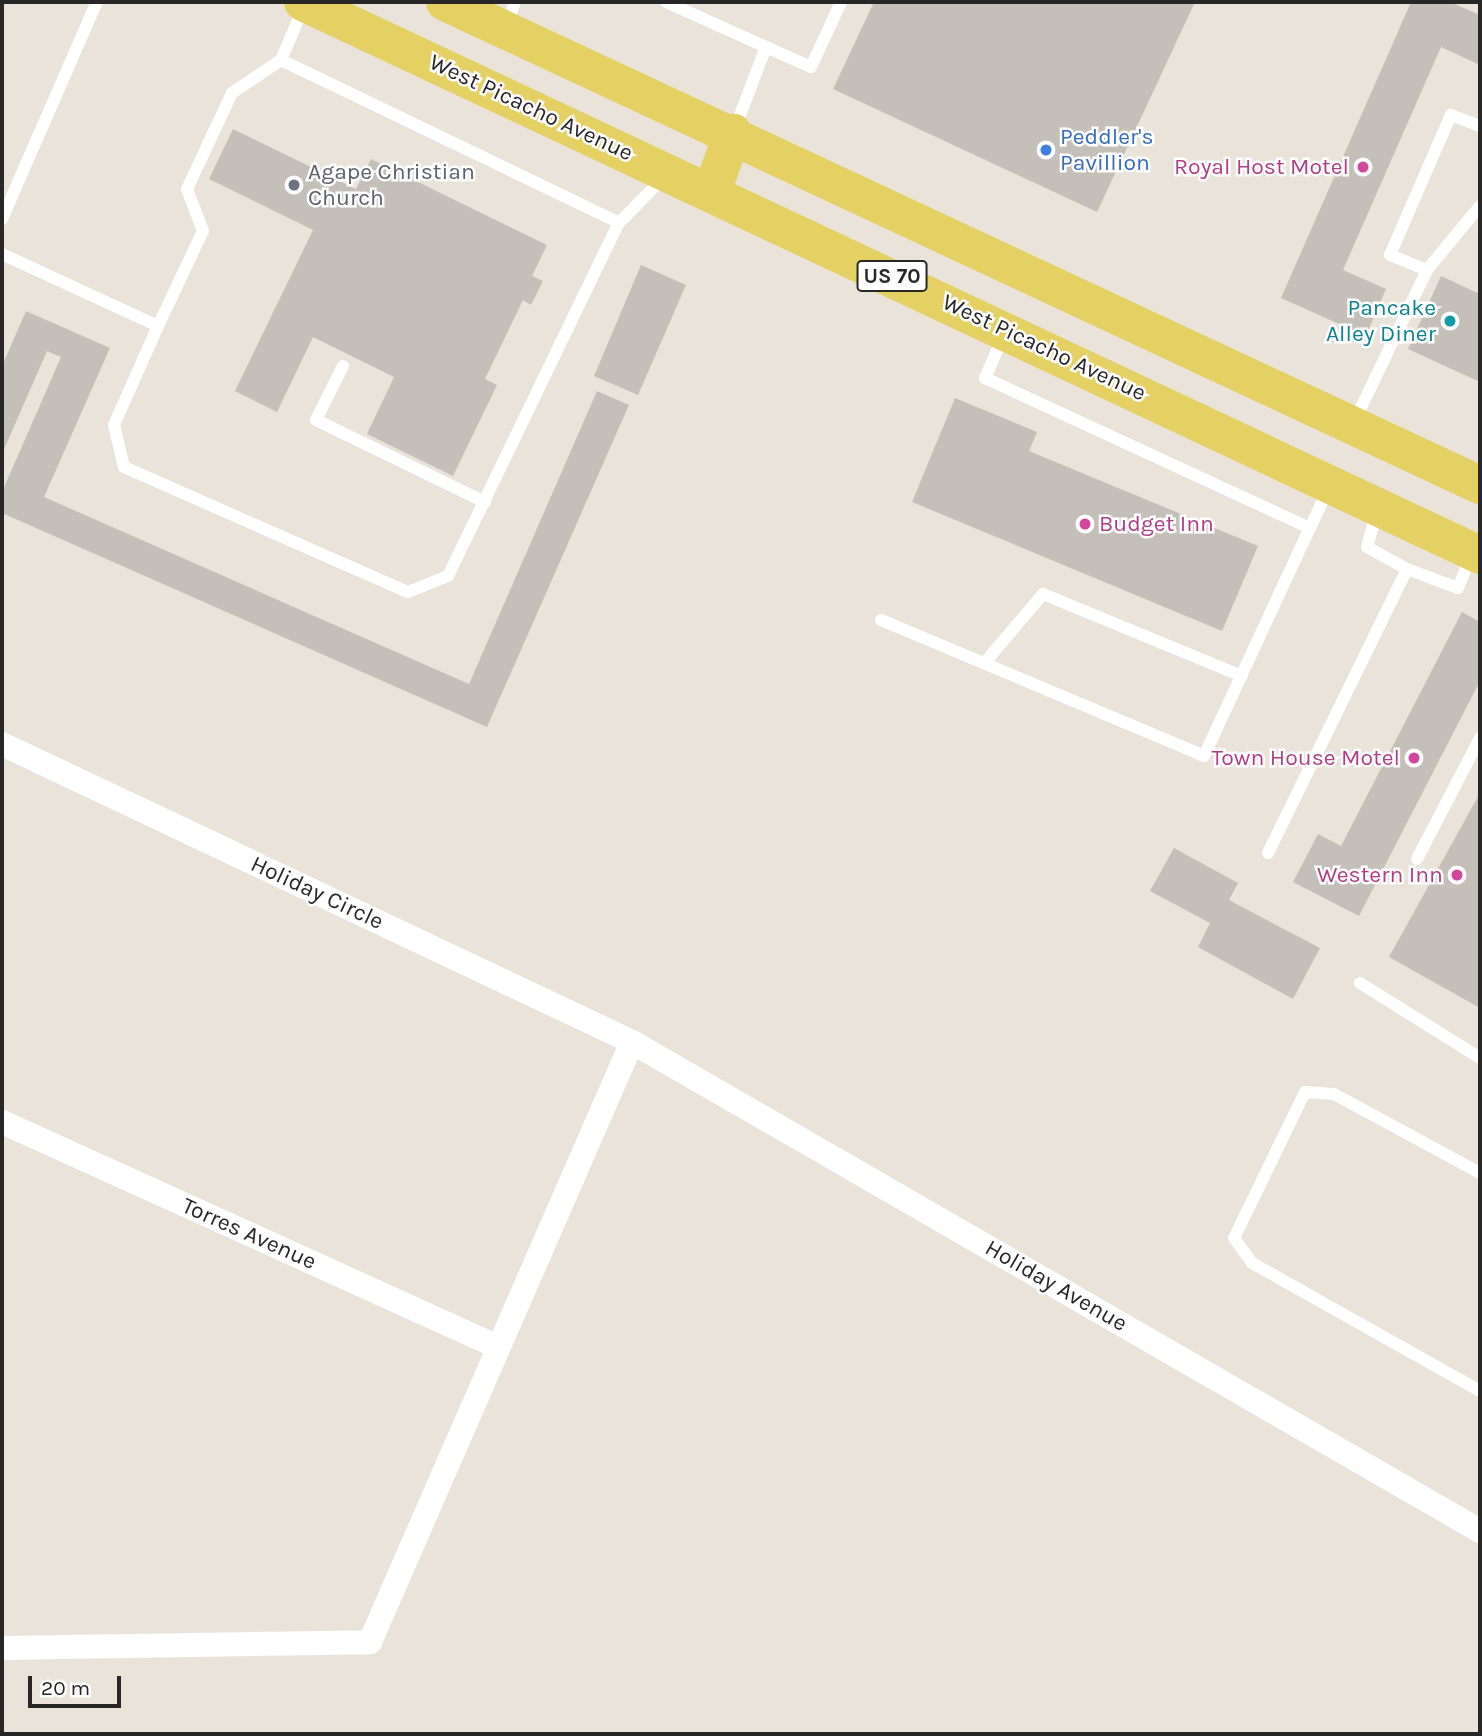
<!DOCTYPE html>
<style>
body{margin:0}
#map{position:relative;width:1482px;height:1736px;overflow:hidden;background:#e9e3da;font-family:Karla,sans-serif}
div>[style]{position:absolute}
.building>*{inset:0;background:#c4c0b9}
.lane>*{height:12px;margin:-6px;padding:0 6px;transform-origin:6px;border-radius:6px;background:#fff}
.street>*{height:24px;margin:-12px;padding:0 12px;transform-origin:12px;border-radius:12px;background:#fff}
.primary>*{height:38px;margin:-19px;padding:0 19px;transform-origin:19px;border-radius:19px;background:#e4d063}
.dots>*{width:19px;height:19px;translate:-50% -50%;box-sizing:border-box;border:4px solid #fff;border-radius:50%}
span{translate:-50% -50%;white-space:nowrap;text-align:center;line-height:1.15;-webkit-text-stroke:5px #fff;paint-order:stroke}
.shield-label span{padding:2px 5px;background:#fff;border:2px solid;border-radius:5px;-webkit-text-stroke-width:0}
.shield-label{font-size:21px;color:#272727;font-weight:700}
.street-label{font-size:23px;color:#272727}
.shop-label{font-size:23px;color:#366cbe}
.left{translate:0 -50%;text-align:left}
.hotel-label{font-size:23px;color:#b23c85}
.right{translate:-100% -50%;text-align:right}
.worship-label{font-size:23px;color:#5b616d}
.culture-label{font-size:23px;color:#0d838f}
.frame{position:absolute;inset:0;border:4px solid #272727;pointer-events:none}
.scale{position:absolute;left:28px;top:1676px;width:93px;height:32px;box-sizing:border-box;border:4px solid #272727;border-top:0;padding-left:9px;font-size:21px;line-height:24px;white-space:nowrap;color:#272727;-webkit-text-stroke:5px #fff;paint-order:stroke}
</style>
<div id="map">
<div class="building">
<i style="clip-path:polygon(874px 2px,1195px 2px,1097px 212px,833px 89px)"></i>
<i style="clip-path:polygon(1411px 2px,1450px 2px,1480px 15px,1480px 65px,1441px 47px,1343px 270px,1386px 289px,1366px 336px,1281px 298px)"></i>
<i style="clip-path:polygon(233px 129px,356px 189px,371px 159px,547px 245px,532px 276px,543px 281px,531px 305px,523px 300px,485px 379px,497px 385px,453px 476px,367px 434px,394px 377px,313px 337px,277px 412px,235px 391px,313px 230px,209px 179px)"></i>
<i style="clip-path:polygon(641px 265px,686px 285px,638px 395px,594px 376px)"></i>
<i style="clip-path:polygon(1441px 276px,1480px 294px,1480px 382px,1408px 349px)"></i>
<i style="clip-path:polygon(26px 311px,110px 348px,44px 497px,469px 684px,597px 391px,629px 405px,487px 727px,2px 513px,2px 492px,61px 357px,47px 351px,2px 454px,2px 366px)"></i>
<i style="clip-path:polygon(955px 398px,1037px 432px,1029px 451px,1258px 546px,1222px 631px,912px 502px)"></i>
<i style="clip-path:polygon(1462px 612px,1480px 622px,1480px 681px,1359px 916px,1293px 882px,1318px 834px,1341px 846px)"></i>
<i style="clip-path:polygon(1480px 793px,1480px 1008px,1389px 957px)"></i>
<i style="clip-path:polygon(1174px 848px,1238px 883px,1229px 900px,1320px 948px,1293px 999px,1198px 947px,1210px 923px,1150px 891px)"></i>
</div>
<div class="lane">
<i style="left:666px;top:2px;width:110px;rotate:24.2deg"></i>
<i style="left:766px;top:47px;width:90px;rotate:110.9deg"></i>
<i style="left:507px;top:26px;width:25px;rotate:-72deg"></i>
<i style="left:766px;top:47px;width:49px;rotate:24deg"></i>
<i style="left:811px;top:67px;width:72px;rotate:-65.2deg"></i>
<i style="left:281px;top:60px;width:375px;rotate:25.7deg"></i>
<i style="left:2px;top:219px;width:237px;rotate:-66.4deg"></i>
<i style="left:2px;top:254px;width:172px;rotate:24.8deg"></i>
<i style="left:158px;top:326px;width:105px;rotate:-64.7deg"></i>
<i style="left:203px;top:231px;width:45px;rotate:-110.9deg"></i>
<i style="left:187px;top:189px;width:106px;rotate:-64.9deg"></i>
<i style="left:232px;top:93px;width:59px;rotate:-34deg"></i>
<i style="left:281px;top:60px;width:59px;rotate:-66.9deg"></i>
<i style="left:1427px;top:270px;width:40px;rotate:-158deg"></i>
<i style="left:1390px;top:255px;width:153px;rotate:-66.5deg"></i>
<i style="left:1451px;top:115px;width:31px;rotate:21deg"></i>
<i style="left:158px;top:326px;width:108px;rotate:114deg"></i>
<i style="left:114px;top:425px;width:43px;rotate:76.6deg"></i>
<i style="left:124px;top:467px;width:310px;rotate:23.8deg"></i>
<i style="left:408px;top:592px;width:43px;rotate:-21.8deg"></i>
<i style="left:448px;top:576px;width:392px;rotate:-64.2deg"></i>
<i style="left:619px;top:223px;width:64px;rotate:-45.6deg"></i>
<i style="left:1003px;top:337px;width:45px;rotate:113.7deg"></i>
<i style="left:985px;top:378px;width:358px;rotate:24.8deg"></i>
<i style="left:1310px;top:528px;width:45px;rotate:-65.1deg"></i>
<i style="left:343px;top:366px;width:60px;rotate:116.6deg"></i>
<i style="left:316px;top:420px;width:188px;rotate:25.9deg"></i>
<i style="left:1354px;top:422px;width:169px;rotate:-64.3deg"></i>
<i style="left:1427px;top:270px;width:83px;rotate:-50.4deg"></i>
<i style="left:1377px;top:510px;width:38px;rotate:105deg"></i>
<i style="left:1367px;top:547px;width:46px;rotate:28.8deg"></i>
<i style="left:1407px;top:569px;width:54px;rotate:20.4deg"></i>
<i style="left:1458px;top:588px;width:35px;rotate:-68deg"></i>
<i style="left:881px;top:620px;width:350px;rotate:22.8deg"></i>
<i style="left:1204px;top:756px;width:251px;rotate:-65.1deg"></i>
<i style="left:986px;top:661px;width:88px;rotate:-49.6deg"></i>
<i style="left:1043px;top:594px;width:215px;rotate:22.4deg"></i>
<i style="left:1268px;top:853px;width:316px;rotate:-63.9deg"></i>
<i style="left:1417px;top:859px;width:136px;rotate:-62.5deg"></i>
<i style="left:1360px;top:983px;width:142px;rotate:32deg"></i>
<i style="left:1480px;top:1173px;width:166px;rotate:-151.6deg"></i>
<i style="left:1334px;top:1094px;width:29px;rotate:-176deg"></i>
<i style="left:1305px;top:1092px;width:162px;rotate:115.9deg"></i>
<i style="left:1234px;top:1238px;width:31px;rotate:54deg"></i>
<i style="left:1252px;top:1263px;width:261px;rotate:29.3deg"></i>
</div>
<div class="street">
<i style="left:2px;top:744px;width:697px;rotate:25.31deg"></i>
<i style="left:632px;top:1042px;width:979px;rotate:29.97deg"></i>
<i style="left:2px;top:1122px;width:542px;rotate:24.39deg"></i>
<i style="left:2px;top:1648px;width:368px;rotate:-0.9deg"></i>
<i style="left:370px;top:1642px;width:655px;rotate:-66.41deg"></i>
</div>
<div class="primary">
<i style="left:303px;top:2px;width:1300px;rotate:25.17deg"></i>
<i style="left:445px;top:2px;width:1142px;rotate:25.02deg"></i>
<i style="left:712px;top:191px;width:62px;rotate:-70.1deg"></i>
</div>
<div class="dots">
<i style="left:1046px;top:150px;background:#3f7fe0"></i>
<i style="left:1363px;top:167px;background:#d1479c"></i>
<i style="left:294px;top:185px;background:#6b7280"></i>
<i style="left:1450px;top:321px;background:#0f9aa8"></i>
<i style="left:1085px;top:524px;background:#d1479c"></i>
<i style="left:1414px;top:758px;background:#d1479c"></i>
<i style="left:1457px;top:875px;background:#d1479c"></i>
</div>
<div class="shield-label">
<span style="left:892px;top:276px">US 70</span>
</div>
<div class="street-label">
<span style="left:531px;top:108px;rotate:25deg">West Picacho Avenue</span>
<span style="left:1044px;top:348px;rotate:25deg">West Picacho Avenue</span>
<span style="left:317px;top:893px;rotate:25deg">Holiday Circle</span>
<span style="left:249px;top:1234px;rotate:24deg">Torres Avenue</span>
<span style="left:1056px;top:1286px;rotate:30deg">Holiday Avenue</span>
</div>
<div class="shop-label">
<span class="left" style="left:1060px;top:150px">Peddler's<br>Pavillion</span>
</div>
<div class="hotel-label">
<span class="right" style="left:1349px;top:167px">Royal Host Motel</span>
<span class="left" style="left:1099px;top:524px">Budget Inn</span>
<span class="right" style="left:1400px;top:758px">Town House Motel</span>
<span class="right" style="left:1443px;top:875px">Western Inn</span>
</div>
<div class="worship-label">
<span class="left" style="left:308px;top:185px">Agape Christian<br>Church</span>
</div>
<div class="culture-label">
<span class="right" style="left:1436px;top:321px">Pancake<br>Alley Diner</span>
</div>
<div class="frame"></div>
<div class="scale">20 m</div>
</div>
